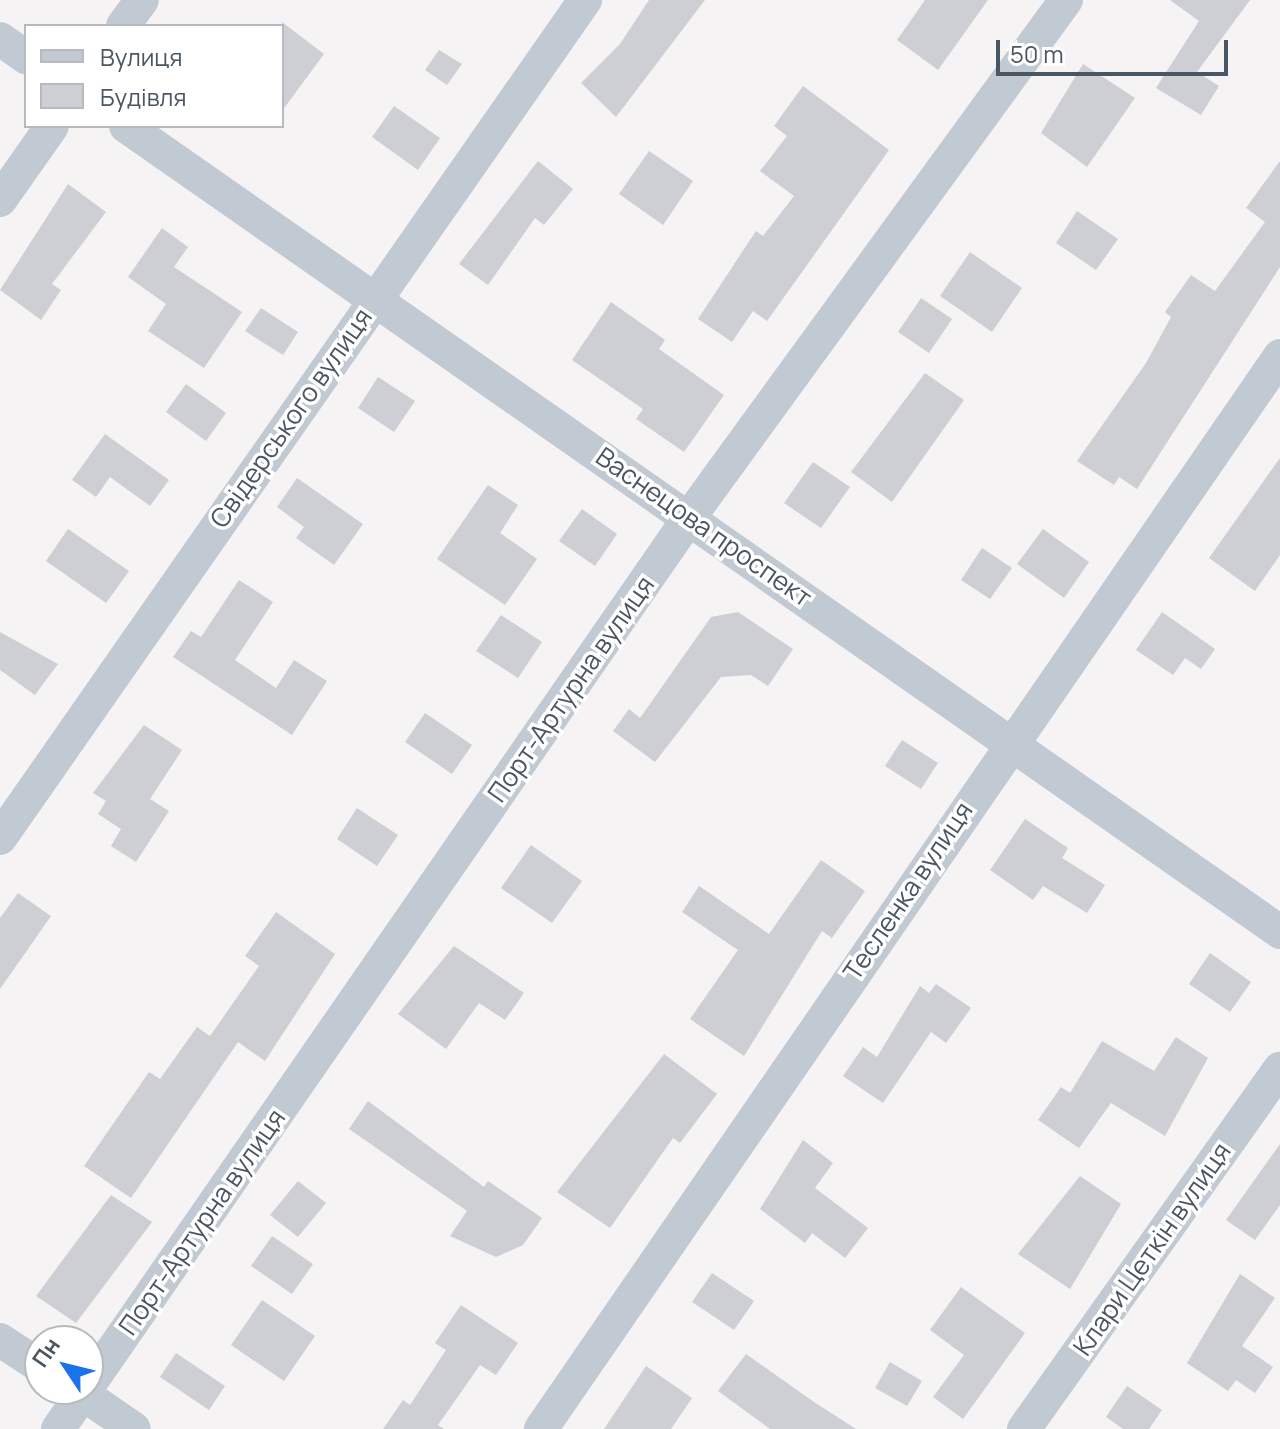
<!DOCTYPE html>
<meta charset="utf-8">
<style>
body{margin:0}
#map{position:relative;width:1280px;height:1429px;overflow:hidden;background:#f5f3f3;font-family:Manrope,sans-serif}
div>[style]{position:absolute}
.building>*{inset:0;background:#cdcfd5}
.minor>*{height:34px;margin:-17px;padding:0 17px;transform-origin:17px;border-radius:17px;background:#c1cad2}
span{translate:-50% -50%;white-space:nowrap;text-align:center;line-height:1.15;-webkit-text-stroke:7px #fff;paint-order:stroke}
.street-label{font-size:26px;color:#4a5661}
.legend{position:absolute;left:24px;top:24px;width:260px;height:104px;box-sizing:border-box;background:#fff;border:2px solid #b7bbc0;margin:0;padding:10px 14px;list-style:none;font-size:24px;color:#4a5661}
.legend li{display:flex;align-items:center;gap:16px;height:40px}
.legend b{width:40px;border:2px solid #b7bbc0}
.north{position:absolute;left:24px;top:1325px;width:80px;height:80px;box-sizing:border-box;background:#fff;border:2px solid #b7bbc0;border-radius:50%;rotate:305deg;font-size:22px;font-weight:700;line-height:32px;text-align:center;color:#4a5661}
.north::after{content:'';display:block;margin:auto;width:28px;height:36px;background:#1a73e8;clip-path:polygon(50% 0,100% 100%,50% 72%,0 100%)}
.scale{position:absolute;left:996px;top:40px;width:232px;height:36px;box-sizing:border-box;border:4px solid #4a5661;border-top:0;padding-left:10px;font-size:24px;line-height:28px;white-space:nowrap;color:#4a5661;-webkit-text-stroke:6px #fff;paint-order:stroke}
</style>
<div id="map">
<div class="building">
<i style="clip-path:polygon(649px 0,705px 0,616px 117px,581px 83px,620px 44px)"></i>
<i style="clip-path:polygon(925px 0,988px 0,938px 70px,897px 40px)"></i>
<i style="clip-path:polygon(1170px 0,1250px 0,1197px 72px,1219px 86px,1201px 115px,1156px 88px,1199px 21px)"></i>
<i style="clip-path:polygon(282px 22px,324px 54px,282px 111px)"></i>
<i style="clip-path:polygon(439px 50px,462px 64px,447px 85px,425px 70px)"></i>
<i style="clip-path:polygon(1083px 64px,1135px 98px,1087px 167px,1041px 133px)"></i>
<i style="clip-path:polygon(803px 86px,889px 150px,767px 321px,753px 311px,732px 342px,698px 319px,756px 231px,763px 236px,794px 196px,760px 171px,787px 136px,774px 126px)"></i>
<i style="clip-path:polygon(394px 106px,440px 138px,418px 170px,372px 137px)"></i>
<i style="clip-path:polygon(649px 151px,693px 181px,663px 225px,619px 194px)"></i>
<i style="clip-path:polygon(538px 161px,573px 189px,544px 225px,535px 218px,488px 285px,459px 264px)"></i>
<i style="clip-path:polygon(1280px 161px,1280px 267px,1137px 489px,1119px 477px,1114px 485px,1077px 461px,1146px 363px,1171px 317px,1165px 312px,1191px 275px,1215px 291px,1265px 222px,1246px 208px)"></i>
<i style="clip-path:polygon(68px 184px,106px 212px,52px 284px,61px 290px,41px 320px,0 290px)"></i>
<i style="clip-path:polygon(1077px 211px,1118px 239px,1096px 270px,1056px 243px)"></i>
<i style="clip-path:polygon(162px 228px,188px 247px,174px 267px,242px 312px,204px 368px,148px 331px,166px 304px,128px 277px)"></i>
<i style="clip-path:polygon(970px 252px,1022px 288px,992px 332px,940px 296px)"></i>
<i style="clip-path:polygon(921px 298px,952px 319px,929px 353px,898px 332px)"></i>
<i style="clip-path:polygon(611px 302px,665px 340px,659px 349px,724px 395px,684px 452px,636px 419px,643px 409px,572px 360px)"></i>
<i style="clip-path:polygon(261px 308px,298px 332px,283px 355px,245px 331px)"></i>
<i style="clip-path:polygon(925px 373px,964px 400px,892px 502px,851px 472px)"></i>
<i style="clip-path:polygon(378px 377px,415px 401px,394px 432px,358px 408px)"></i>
<i style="clip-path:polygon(186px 384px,226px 413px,206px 441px,166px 412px)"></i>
<i style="clip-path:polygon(105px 434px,169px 480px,150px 506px,110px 477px,96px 497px,72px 480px)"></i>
<i style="clip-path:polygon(1280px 458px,1280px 555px,1255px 591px,1209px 558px)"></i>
<i style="clip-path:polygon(813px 462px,850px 487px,821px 528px,784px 503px)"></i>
<i style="clip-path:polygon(297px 478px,363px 524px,334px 565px,296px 538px,304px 527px,277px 507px)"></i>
<i style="clip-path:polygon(488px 485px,518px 505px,500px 533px,537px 559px,505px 605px,437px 559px)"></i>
<i style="clip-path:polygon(582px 509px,617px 534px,595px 566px,559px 541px)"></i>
<i style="clip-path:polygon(68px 529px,129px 571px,106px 603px,46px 561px)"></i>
<i style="clip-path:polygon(1043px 529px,1089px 562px,1064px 598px,1017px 564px)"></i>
<i style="clip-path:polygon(982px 548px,1012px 568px,990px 599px,961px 580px)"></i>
<i style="clip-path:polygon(239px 580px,273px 602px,235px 660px,276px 688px,294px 660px,327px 681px,292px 735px,173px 657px,191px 631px,201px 637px)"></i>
<i style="clip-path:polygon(738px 612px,793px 649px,768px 686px,751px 675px,721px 677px,655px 762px,613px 731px,629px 709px,640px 718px,711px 617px)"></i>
<i style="clip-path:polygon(1162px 612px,1215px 649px,1201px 669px,1185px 658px,1173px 675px,1136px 650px)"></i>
<i style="clip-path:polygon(501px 615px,542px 642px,518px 678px,476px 651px)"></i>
<i style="clip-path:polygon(0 632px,58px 664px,35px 695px,0 670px)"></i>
<i style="clip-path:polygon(425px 713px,472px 745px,452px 774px,405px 742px)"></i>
<i style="clip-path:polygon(144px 725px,182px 750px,150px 799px,169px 811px,136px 862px,111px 846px,121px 829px,98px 814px,106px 801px,93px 793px)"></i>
<i style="clip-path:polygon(902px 740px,938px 763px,921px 789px,885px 766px)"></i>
<i style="clip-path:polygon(357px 808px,398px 835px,377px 866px,337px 839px)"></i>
<i style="clip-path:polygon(1025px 819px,1068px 848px,1062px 858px,1105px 885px,1087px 913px,1043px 886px,1033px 900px,990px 870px)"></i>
<i style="clip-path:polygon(531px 845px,582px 881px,552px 923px,501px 888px)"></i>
<i style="clip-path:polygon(821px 860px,865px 891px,832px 938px,822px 931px,744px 1056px,690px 1019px,738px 950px,682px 912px,699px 886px,769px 934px)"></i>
<i style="clip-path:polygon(18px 893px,51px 916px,0 989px,0 918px)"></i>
<i style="clip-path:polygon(276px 912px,335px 954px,265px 1061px,238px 1042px,131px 1198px,84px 1166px,149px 1072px,160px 1079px,197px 1027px,210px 1036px,259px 966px,245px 956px)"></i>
<i style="clip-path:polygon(454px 946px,524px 993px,505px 1020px,479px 1003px,446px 1049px,398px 1014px)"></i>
<i style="clip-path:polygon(1210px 953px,1251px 982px,1230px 1012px,1189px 984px)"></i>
<i style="clip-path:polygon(936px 984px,971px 1008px,946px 1043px,931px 1032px,883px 1103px,843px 1076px,863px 1047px,877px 1057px,920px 986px,929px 993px)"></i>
<i style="clip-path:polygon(1176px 1037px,1208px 1058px,1165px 1136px,1111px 1103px,1079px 1148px,1038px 1120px,1061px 1087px,1070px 1093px,1102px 1041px,1154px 1071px)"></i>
<i style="clip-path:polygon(664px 1054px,717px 1094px,680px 1143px,673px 1138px,610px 1228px,557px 1192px)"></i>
<i style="clip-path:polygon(368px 1101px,484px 1187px,488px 1181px,542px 1218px,523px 1245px,496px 1257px,450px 1236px,467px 1211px,349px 1129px)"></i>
<i style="clip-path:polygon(803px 1140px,833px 1163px,815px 1188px,868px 1228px,845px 1258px,812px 1233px,805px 1243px,760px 1209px)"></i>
<i style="clip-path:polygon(1280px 1144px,1280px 1205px,1255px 1240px,1226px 1220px)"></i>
<i style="clip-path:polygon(1080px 1176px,1121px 1204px,1070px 1289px,1018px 1254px)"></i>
<i style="clip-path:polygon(298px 1181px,326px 1203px,298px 1237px,270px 1215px)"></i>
<i style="clip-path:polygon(111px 1195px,152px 1222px,76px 1323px,36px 1296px)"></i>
<i style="clip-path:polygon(272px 1236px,313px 1264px,292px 1294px,251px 1266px)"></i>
<i style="clip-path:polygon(712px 1273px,754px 1301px,734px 1330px,692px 1302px)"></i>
<i style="clip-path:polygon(1240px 1274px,1275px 1298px,1242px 1346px,1273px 1367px,1255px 1393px,1236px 1380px,1228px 1391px,1187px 1363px)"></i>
<i style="clip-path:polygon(961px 1287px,1025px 1333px,963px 1419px,933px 1397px,964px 1355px,930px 1330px)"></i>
<i style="clip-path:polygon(262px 1300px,315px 1336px,284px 1381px,231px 1345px)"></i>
<i style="clip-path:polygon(461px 1305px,518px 1343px,496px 1375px,480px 1365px,438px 1425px,444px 1429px,383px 1429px,403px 1400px,410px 1405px,446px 1350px,435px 1343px)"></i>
<i style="clip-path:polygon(176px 1353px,225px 1386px,209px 1410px,160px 1377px)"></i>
<i style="clip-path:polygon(746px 1354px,814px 1402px,856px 1429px,770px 1429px,718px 1391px)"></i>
<i style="clip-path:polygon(890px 1362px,922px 1381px,907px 1406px,875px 1388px)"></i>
<i style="clip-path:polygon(646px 1366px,692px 1398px,671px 1429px,604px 1429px)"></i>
<i style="clip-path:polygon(1127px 1386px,1162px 1410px,1149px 1429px,1123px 1429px,1106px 1417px)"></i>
</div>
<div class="minor">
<i style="left:123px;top:26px;width:32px;rotate:-54deg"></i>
<i style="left:0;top:39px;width:32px;rotate:35deg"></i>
<i style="left:126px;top:126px;width:1408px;rotate:34.93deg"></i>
<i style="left:0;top:200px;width:90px;rotate:-54.9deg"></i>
<i style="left:0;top:838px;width:1022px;rotate:-55.08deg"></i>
<i style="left:0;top:1340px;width:48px;rotate:33deg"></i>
<i style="left:88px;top:1386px;width:1059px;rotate:-55.3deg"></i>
<i style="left:691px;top:515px;width:637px;rotate:-53.94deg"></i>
<i style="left:76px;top:1389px;width:70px;rotate:34.6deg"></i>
<i style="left:58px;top:1429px;width:49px;rotate:-55deg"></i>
<i style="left:541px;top:1429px;width:1303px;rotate:-55.44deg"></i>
<i style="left:1024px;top:1429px;width:442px;rotate:-54.6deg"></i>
</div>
<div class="street-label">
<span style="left:291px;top:418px;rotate:-55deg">Свідерського вулиця</span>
<span style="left:704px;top:527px;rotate:35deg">Васнецова проспект</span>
<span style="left:571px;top:689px;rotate:-55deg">Порт-Артурна вулиця</span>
<span style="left:908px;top:891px;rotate:-56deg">Тесленка вулиця</span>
<span style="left:202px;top:1222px;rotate:-55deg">Порт-Артурна вулиця</span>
<span style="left:1152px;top:1249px;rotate:-55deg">Клари Цеткін вулиця</span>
</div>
<ul class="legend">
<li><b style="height:10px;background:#c1cad2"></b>Вулиця</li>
<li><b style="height:22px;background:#cdcfd5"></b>Будівля</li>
</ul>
<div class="north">Пн</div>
<div class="scale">50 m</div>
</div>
